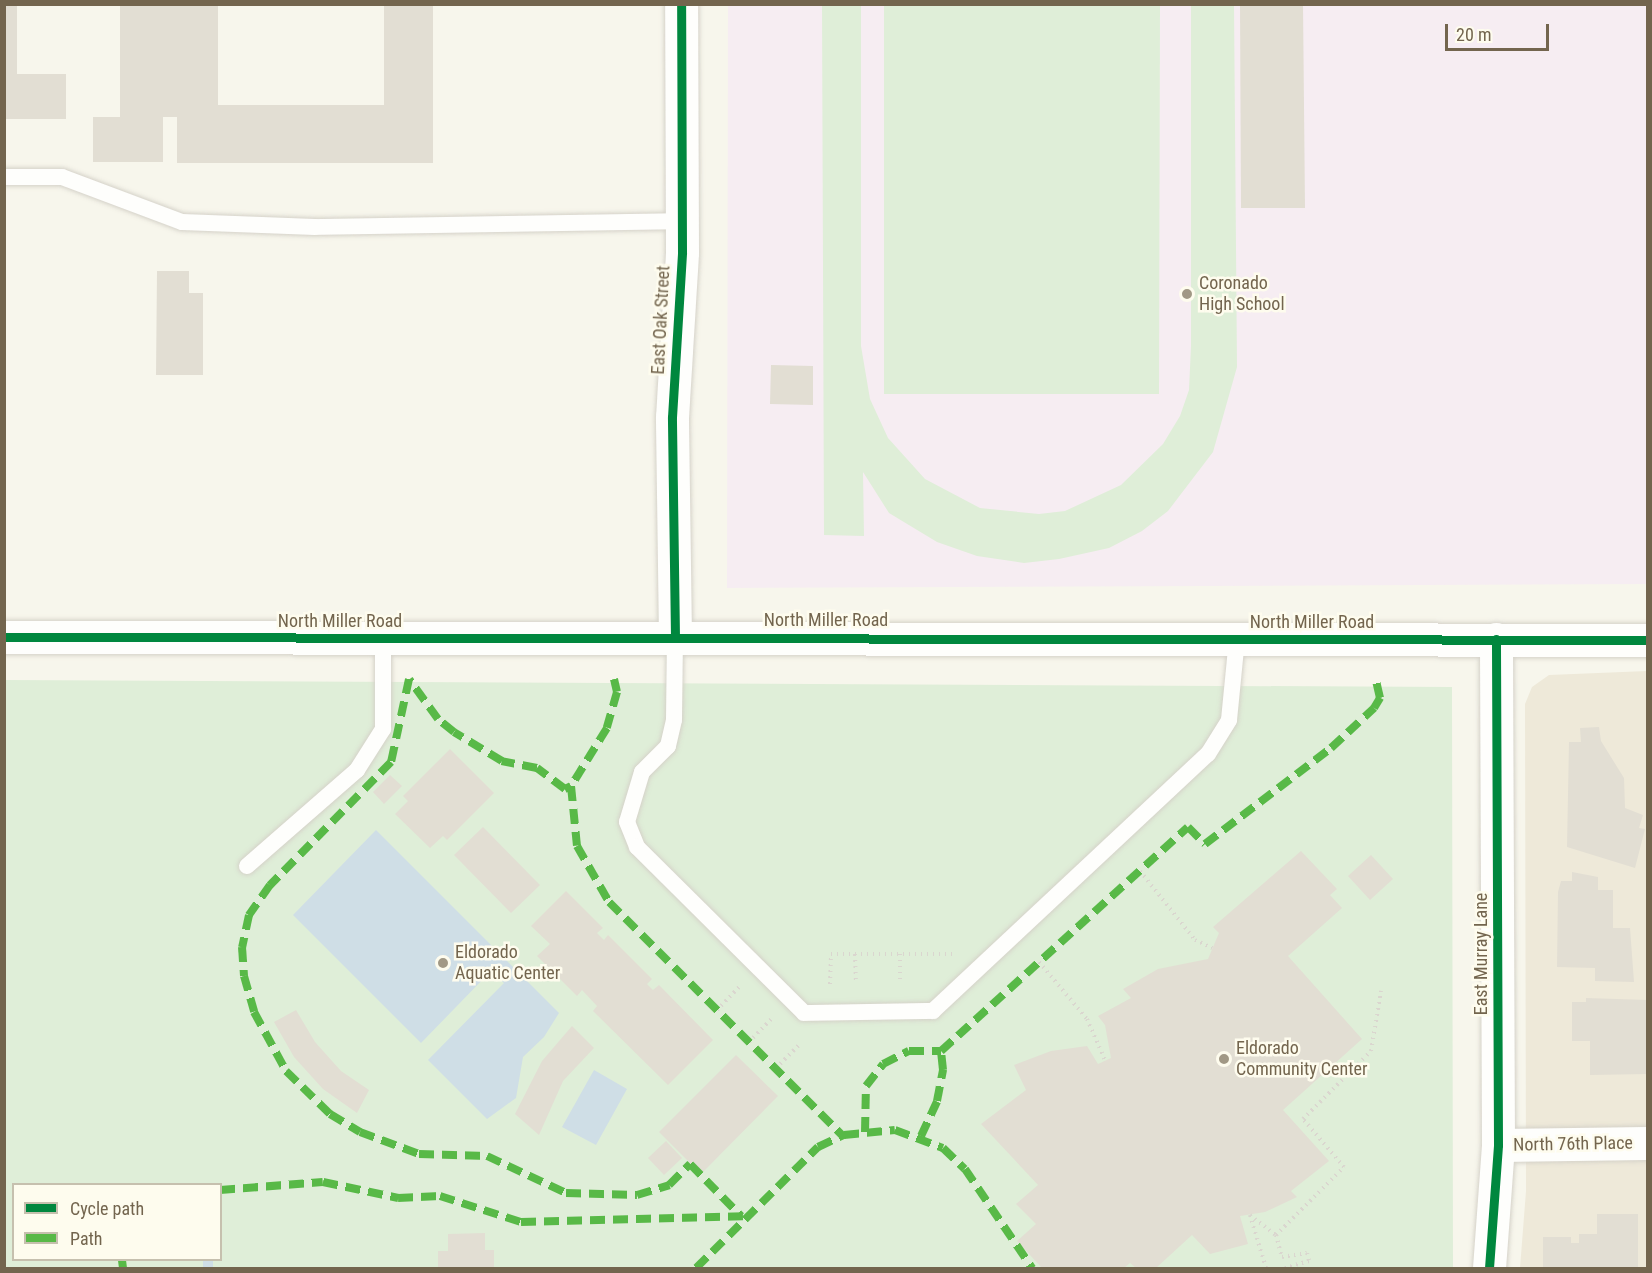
<!DOCTYPE html>
<style>
body{margin:0}
#map{position:relative;width:1652px;height:1273px;overflow:hidden;background:#f7f6ec;font-family:"Roboto Condensed",sans-serif}
div>[style]{position:absolute}
.residential>*{inset:0;background:#eee9d9}
.education>*{inset:0;background:#f6edf2}
.green>*{inset:0;background:#dfeed8}
.water>*{inset:0;background:#cfdee6}
.stream>*{height:10px;margin:-5px;padding:0 5px;transform-origin:5px;border-radius:5px;background:#cfdee6}
.building>*{inset:0;background:#e2ded3}
.path>*{height:4px;margin-top:-2px;transform-origin:0;background:repeating-linear-gradient(90deg,#dad6cf 0 1.5px,transparent 0 6px)}
.roads{filter:drop-shadow(0 0 2px #d5d2c9) drop-shadow(0 0 2px #d5d2c9)}
.lane>*{height:16px;margin:-8px;padding:0 8px;transform-origin:8px;border-radius:8px;background:#fefefc}
.street>*{height:33px;margin:-16.5px;padding:0 16.5px;transform-origin:16.5px;border-radius:16.5px;background:#fefefc}
.secondary>*{height:33px;margin:-16.5px;padding:0 16.5px;transform-origin:16.5px;border-radius:16.5px;background:#fefefc}
.quiet>*{height:8px;margin-top:-4px;transform-origin:0;background:repeating-linear-gradient(90deg,#58b947 0 15px,transparent 0 23px)}
.cycleway>*{height:9px;margin:-4.5px;padding:0 4.5px;transform-origin:4.5px;border-radius:4.5px;background:#00873e}
.dots>*{width:16px;height:16px;translate:-50% -50%;box-sizing:border-box;border:3px solid #fefcee;border-radius:50%}
span{translate:-50% -50%;white-space:nowrap;text-align:center;line-height:1.15;-webkit-text-stroke:5px #fefcee;paint-order:stroke}
.poi-label{font-size:18px;color:#73654e}
.left{translate:0 -50%;text-align:left}
.street-label{font-size:18px;color:#73654e}
.frame{position:absolute;inset:0;border:6px solid #73654e;pointer-events:none}
.legend{position:absolute;left:12px;top:1183px;width:210px;height:78px;box-sizing:border-box;background:#fefcee;border:2px solid #c6c0ae;margin:0;padding:8px 10px;list-style:none;font-size:18px;color:#73654e}
.legend li{display:flex;align-items:center;gap:12px;height:30px}
.legend b{width:30px;border:2px solid #c6c0ae}
.scale{position:absolute;left:1445px;top:24px;width:104px;height:27px;box-sizing:border-box;border:3px solid #73654e;border-top:0;padding-left:8px;font-size:18px;line-height:21px;white-space:nowrap;color:#73654e;-webkit-text-stroke:4px #fefcee;paint-order:stroke}
</style>
<div id="map">
<div class="residential">
<i style="clip-path:polygon(1647px 671px,1647px 1268px,1520px 1268px,1526px 1191px,1525px 704px,1532px 687px,1549px 675px)"></i>
</div>
<div class="education">
<i style="clip-path:polygon(728px 5px,1647px 5px,1647px 584px,727px 588px)"></i>
</div>
<div class="green">
<i style="clip-path:polygon(822px 5px,861px 5px,861px 346px,870px 399px,888px 438px,925px 479px,980px 508px,1039px 514px,1065px 511px,1121px 485px,1163px 444px,1180px 416px,1189px 390px,1191px 346px,1191px 5px,1234px 5px,1237px 367px,1213px 452px,1168px 511px,1142px 531px,1109px 548px,1059px 559px,1024px 563px,977px 556px,937px 542px,889px 513px,863px 472px,864px 536px,824px 535px)"></i>
<i style="clip-path:polygon(884px 5px,1160px 5px,1159px 394px,884px 394px)"></i>
<i style="clip-path:polygon(evenodd,5px 680px,1452px 687px,1453px 1268px,5px 1268px,5px 680px,14px 1184px,220px 1184px,220px 1260px,14px 1260px,14px 1184px)"></i>
</div>
<div class="water">
<i style="clip-path:polygon(376px 830px,559px 1013px,544px 1037px,523px 1057px,516px 1098px,487px 1119px,428px 1060px,504px 983px,490px 972px,421px 1043px,293px 915px)"></i>
<i style="clip-path:polygon(594px 1070px,627px 1089px,596px 1145px,562px 1127px)"></i>
</div>
<div class="stream">
<i style="left:208px;top:1260px;width:8px;rotate:90deg"></i>
</div>
<div class="building">
<i style="clip-path:polygon(4px 4px,17px 4px,17px 74px,66px 74px,66px 119px,4px 119px)"></i>
<i style="clip-path:polygon(120px 4px,218px 4px,218px 105px,384px 105px,384px 4px,433px 4px,433px 163px,177px 163px,177px 117px,163px 117px,163px 162px,93px 162px,93px 117px,120px 117px)"></i>
<i style="clip-path:polygon(1240px 4px,1303px 4px,1305px 208px,1241px 208px)"></i>
<i style="clip-path:polygon(157px 271px,189px 271px,189px 293px,203px 293px,203px 375px,156px 375px)"></i>
<i style="clip-path:polygon(771px 365px,813px 366px,813px 405px,770px 404px)"></i>
<i style="clip-path:polygon(1599px 727px,1601px 741px,1624px 778px,1625px 808px,1643px 815px,1639px 828px,1645px 829px,1635px 868px,1567px 847px,1569px 742px,1581px 742px,1580px 728px)"></i>
<i style="clip-path:polygon(450px 749px,494px 793px,447px 840px,443px 836px,430px 848px,395px 814px,408px 801px,403px 796px)"></i>
<i style="clip-path:polygon(390px 775px,402px 786px,384px 804px,373px 792px)"></i>
<i style="clip-path:polygon(483px 827px,540px 885px,511px 913px,454px 855px)"></i>
<i style="clip-path:polygon(1301px 851px,1337px 889px,1330px 895px,1342px 908px,1288px 956px,1362px 1039px,1283px 1110px,1329px 1161px,1291px 1191px,1297px 1197px,1265px 1212px,1240px 1216px,1248px 1244px,1210px 1254px,1192px 1235px,1156px 1268px,1136px 1268px,1130px 1263px,1124px 1268px,1042px 1268px,1017px 1241px,1036px 1224px,1016px 1204px,1038px 1185px,981px 1124px,1026px 1090px,1014px 1065px,1051px 1051px,1087px 1046px,1098px 1064px,1111px 1058px,1105px 1025px,1098px 1016px,1131px 998px,1123px 989px,1158px 969px,1208px 959px,1219px 933px,1213px 927px)"></i>
<i style="clip-path:polygon(1371px 855px,1393px 879px,1370px 900px,1348px 876px)"></i>
<i style="clip-path:polygon(1572px 872px,1598px 877px,1598px 890px,1613px 890px,1613px 928px,1630px 928px,1634px 982px,1595px 981px,1595px 968px,1557px 967px,1558px 892px,1561px 881px,1572px 881px)"></i>
<i style="clip-path:polygon(566px 891px,603px 928px,597px 933px,604px 940px,608px 935px,652px 979px,647px 984px,653px 990px,659px 985px,713px 1040px,668px 1085px,593px 1011px,597px 1006px,582px 990px,577px 996px,537px 956px,550px 944px,531px 926px)"></i>
<i style="clip-path:polygon(1586px 998px,1648px 1000px,1648px 1074px,1590px 1075px,1590px 1041px,1572px 1041px,1572px 1002px,1586px 1002px)"></i>
<i style="clip-path:polygon(296px 1010px,315px 1042px,341px 1071px,369px 1090px,357px 1113px,323px 1089px,294px 1057px,274px 1022px)"></i>
<i style="clip-path:polygon(572px 1026px,594px 1048px,563px 1081px,539px 1135px,515px 1114px,542px 1061px)"></i>
<i style="clip-path:polygon(736px 1055px,778px 1096px,701px 1174px,659px 1132px)"></i>
<i style="clip-path:polygon(666px 1141px,682px 1158px,664px 1175px,648px 1158px)"></i>
<i style="clip-path:polygon(1597px 1214px,1638px 1214px,1638px 1268px,1543px 1268px,1543px 1237px,1571px 1237px,1571px 1243px,1579px 1243px,1579px 1234px,1597px 1234px)"></i>
<i style="clip-path:polygon(485px 1233px,485px 1250px,494px 1250px,494px 1268px,438px 1268px,438px 1251px,448px 1251px,448px 1234px)"></i>
</div>
<div class="path">
<i style="left:1140px;top:871px;width:88px;rotate:51.4deg"></i>
<i style="left:1195px;top:940px;width:19px;rotate:25deg"></i>
<i style="left:855px;top:954px;width:29px;rotate:88deg"></i>
<i style="left:900px;top:954px;width:28px;rotate:90deg"></i>
<i style="left:1039px;top:962px;width:75px;rotate:49.9deg"></i>
<i style="left:1087px;top:1019px;width:45px;rotate:66.3deg"></i>
<i style="left:830px;top:984px;width:30px;rotate:-88deg"></i>
<i style="left:831px;top:954px;width:126px"></i>
<i style="left:717px;top:1010px;width:32px;rotate:-46deg"></i>
<i style="left:749px;top:1042px;width:35px;rotate:-46deg"></i>
<i style="left:776px;top:1068px;width:35px;rotate:-45deg"></i>
<i style="left:1250px;top:1215px;width:33px;rotate:38deg"></i>
<i style="left:1276px;top:1235px;width:23px;rotate:75deg"></i>
<i style="left:1282px;top:1257px;width:25px;rotate:-9deg"></i>
<i style="left:1307px;top:1253px;width:8px;rotate:76deg"></i>
<i style="left:1309px;top:1261px;width:25px;rotate:164deg"></i>
<i style="left:1250px;top:1215px;width:55px;rotate:73.2deg"></i>
<i style="left:1276px;top:1235px;width:96px;rotate:-45deg"></i>
<i style="left:1344px;top:1167px;width:63px;rotate:-130.5deg"></i>
<i style="left:1303px;top:1119px;width:96px;rotate:-45deg"></i>
<i style="left:1371px;top:1051px;width:61px;rotate:-80.5deg"></i>
</div>
<div class="roads">
<div class="lane">
<i style="left:4px;top:177px;width:58px"></i>
<i style="left:62px;top:177px;width:128px;rotate:20.6deg"></i>
<i style="left:182px;top:222px;width:133px;rotate:2.2deg"></i>
<i style="left:315px;top:227px;width:367px;rotate:-0.9deg"></i>
<i style="left:675px;top:637px;width:83px;rotate:90.7deg"></i>
<i style="left:674px;top:720px;width:27px;rotate:103deg"></i>
<i style="left:668px;top:746px;width:37px;rotate:135deg"></i>
<i style="left:642px;top:772px;width:52px;rotate:106.7deg"></i>
<i style="left:627px;top:822px;width:27px;rotate:68deg"></i>
<i style="left:637px;top:847px;width:235px;rotate:44.8deg"></i>
<i style="left:804px;top:1013px;width:129px;rotate:-0.9deg"></i>
<i style="left:933px;top:1011px;width:376px;rotate:-43.1deg"></i>
<i style="left:1208px;top:754px;width:40px;rotate:-58deg"></i>
<i style="left:1229px;top:720px;width:82px;rotate:-84.4deg"></i>
<i style="left:247px;top:866px;width:146px;rotate:-41.1deg"></i>
<i style="left:357px;top:770px;width:49px;rotate:-57.6deg"></i>
<i style="left:383px;top:729px;width:91px;rotate:-90deg"></i>
</div>
<div class="street">
<i style="left:1498px;top:1145px;width:150px;rotate:-0.8deg"></i>
<i style="left:1489px;top:1268px;width:123px;rotate:-85.8deg"></i>
<i style="left:1498px;top:1145px;width:506px;rotate:-90.23deg"></i>
</div>
<div class="secondary">
<i style="left:4px;top:637px;width:1644px;rotate:0.1deg"></i>
<i style="left:675px;top:637px;width:220px;rotate:-90.8deg"></i>
<i style="left:672px;top:417px;width:165px;rotate:-86.5deg"></i>
<i style="left:682px;top:252px;width:248px;rotate:-90.2deg"></i>
</div>
</div>
<div class="quiet">
<i style="left:614px;top:679px;width:13px;rotate:77deg"></i>
<i style="left:617px;top:692px;width:37px;rotate:106deg"></i>
<i style="left:607px;top:728px;width:68px;rotate:121.8deg"></i>
<i style="left:571px;top:786px;width:7px;rotate:153deg"></i>
<i style="left:565px;top:789px;width:35px;rotate:-143deg"></i>
<i style="left:537px;top:768px;width:36px;rotate:-169deg"></i>
<i style="left:502px;top:761px;width:56px;rotate:-148.9deg"></i>
<i style="left:454px;top:732px;width:21px;rotate:-141deg"></i>
<i style="left:438px;top:719px;width:49px;rotate:-125.9deg"></i>
<i style="left:409px;top:679px;width:85px;rotate:102.2deg"></i>
<i style="left:391px;top:762px;width:173px;rotate:134.5deg"></i>
<i style="left:270px;top:885px;width:37px;rotate:125deg"></i>
<i style="left:249px;top:915px;width:33px;rotate:102deg"></i>
<i style="left:242px;top:947px;width:29px;rotate:86deg"></i>
<i style="left:244px;top:976px;width:37px;rotate:74deg"></i>
<i style="left:254px;top:1012px;width:67px;rotate:61.5deg"></i>
<i style="left:286px;top:1071px;width:62px;rotate:44.3deg"></i>
<i style="left:330px;top:1114px;width:35px;rotate:31deg"></i>
<i style="left:360px;top:1132px;width:63px;rotate:20.4deg"></i>
<i style="left:419px;top:1154px;width:68px;rotate:1.7deg"></i>
<i style="left:487px;top:1156px;width:87px;rotate:25.1deg"></i>
<i style="left:566px;top:1193px;width:71px;rotate:1.6deg"></i>
<i style="left:637px;top:1195px;width:34px;rotate:-17deg"></i>
<i style="left:669px;top:1185px;width:30px;rotate:-45deg"></i>
<i style="left:690px;top:1164px;width:73px;rotate:45.6deg"></i>
<i style="left:571px;top:786px;width:60px;rotate:84.3deg"></i>
<i style="left:577px;top:846px;width:64px;rotate:60.3deg"></i>
<i style="left:609px;top:902px;width:331px;rotate:45deg"></i>
<i style="left:865px;top:1132px;width:46px;rotate:-88.8deg"></i>
<i style="left:866px;top:1086px;width:28px;rotate:-52deg"></i>
<i style="left:883px;top:1064px;width:29px;rotate:-27deg"></i>
<i style="left:909px;top:1051px;width:32px"></i>
<i style="left:921px;top:1136px;width:38px;rotate:-65deg"></i>
<i style="left:937px;top:1101px;width:32px;rotate:-79deg"></i>
<i style="left:943px;top:1070px;width:19px;rotate:-96deg"></i>
<i style="left:941px;top:1051px;width:333px;rotate:-42.2deg"></i>
<i style="left:1188px;top:827px;width:24px;rotate:45deg"></i>
<i style="left:1205px;top:844px;width:158px;rotate:-37.3deg"></i>
<i style="left:1331px;top:748px;width:59px;rotate:-42.9deg"></i>
<i style="left:1374px;top:708px;width:12px;rotate:-59deg"></i>
<i style="left:1380px;top:698px;width:18px;rotate:-103deg"></i>
<i style="left:220px;top:1190px;width:103px;rotate:-4.4deg"></i>
<i style="left:323px;top:1182px;width:77px;rotate:12deg"></i>
<i style="left:398px;top:1198px;width:42px;rotate:-2.7deg"></i>
<i style="left:440px;top:1196px;width:85px;rotate:17.8deg"></i>
<i style="left:521px;top:1222px;width:222px;rotate:-1.5deg"></i>
<i style="left:122px;top:1260px;width:8px;rotate:83deg"></i>
<i style="left:696px;top:1268px;width:172px;rotate:-44.8deg"></i>
<i style="left:818px;top:1147px;width:29px;rotate:-25deg"></i>
<i style="left:844px;top:1135px;width:51px;rotate:-5.6deg"></i>
<i style="left:895px;top:1130px;width:51px;rotate:20.6deg"></i>
<i style="left:943px;top:1148px;width:30px;rotate:44deg"></i>
<i style="left:965px;top:1169px;width:120px;rotate:55.9deg"></i>
</div>
<div class="cycleway">
<i style="left:4px;top:637px;width:1644px;rotate:0.1deg"></i>
<i style="left:675px;top:637px;width:220px;rotate:-90.8deg"></i>
<i style="left:672px;top:417px;width:165px;rotate:-86.5deg"></i>
<i style="left:682px;top:252px;width:248px;rotate:-90.2deg"></i>
<i style="left:1489px;top:1268px;width:123px;rotate:-85.8deg"></i>
<i style="left:1498px;top:1145px;width:506px;rotate:-90.23deg"></i>
</div>
<div class="dots">
<i style="left:1187px;top:294px;background:#a19885"></i>
<i style="left:443px;top:963px;background:#a19885"></i>
<i style="left:1224px;top:1059px;background:#a19885"></i>
</div>
<div class="poi-label">
<span class="left" style="left:1199px;top:294px">Coronado<br>High School</span>
<span class="left" style="left:455px;top:963px">Eldorado<br>Aquatic Center</span>
<span class="left" style="left:1236px;top:1059px">Eldorado<br>Community Center</span>
</div>
<div class="street-label">
<span style="left:661px;top:320px;rotate:-87deg">East Oak Street</span>
<span style="left:826px;top:620px">North Miller Road</span>
<span style="left:340px;top:621px">North Miller Road</span>
<span style="left:1312px;top:622px">North Miller Road</span>
<span style="left:1481px;top:954px;rotate:-90deg">East Murray Lane</span>
<span style="left:1573px;top:1144px;rotate:-1deg">North 76th Place</span>
</div>
<div class="frame"></div>
<ul class="legend">
<li><b style="height:8px;background:#00873e"></b>Cycle path</li>
<li><b style="height:8px;background:#58b947"></b>Path</li>
</ul>
<div class="scale">20 m</div>
</div>
